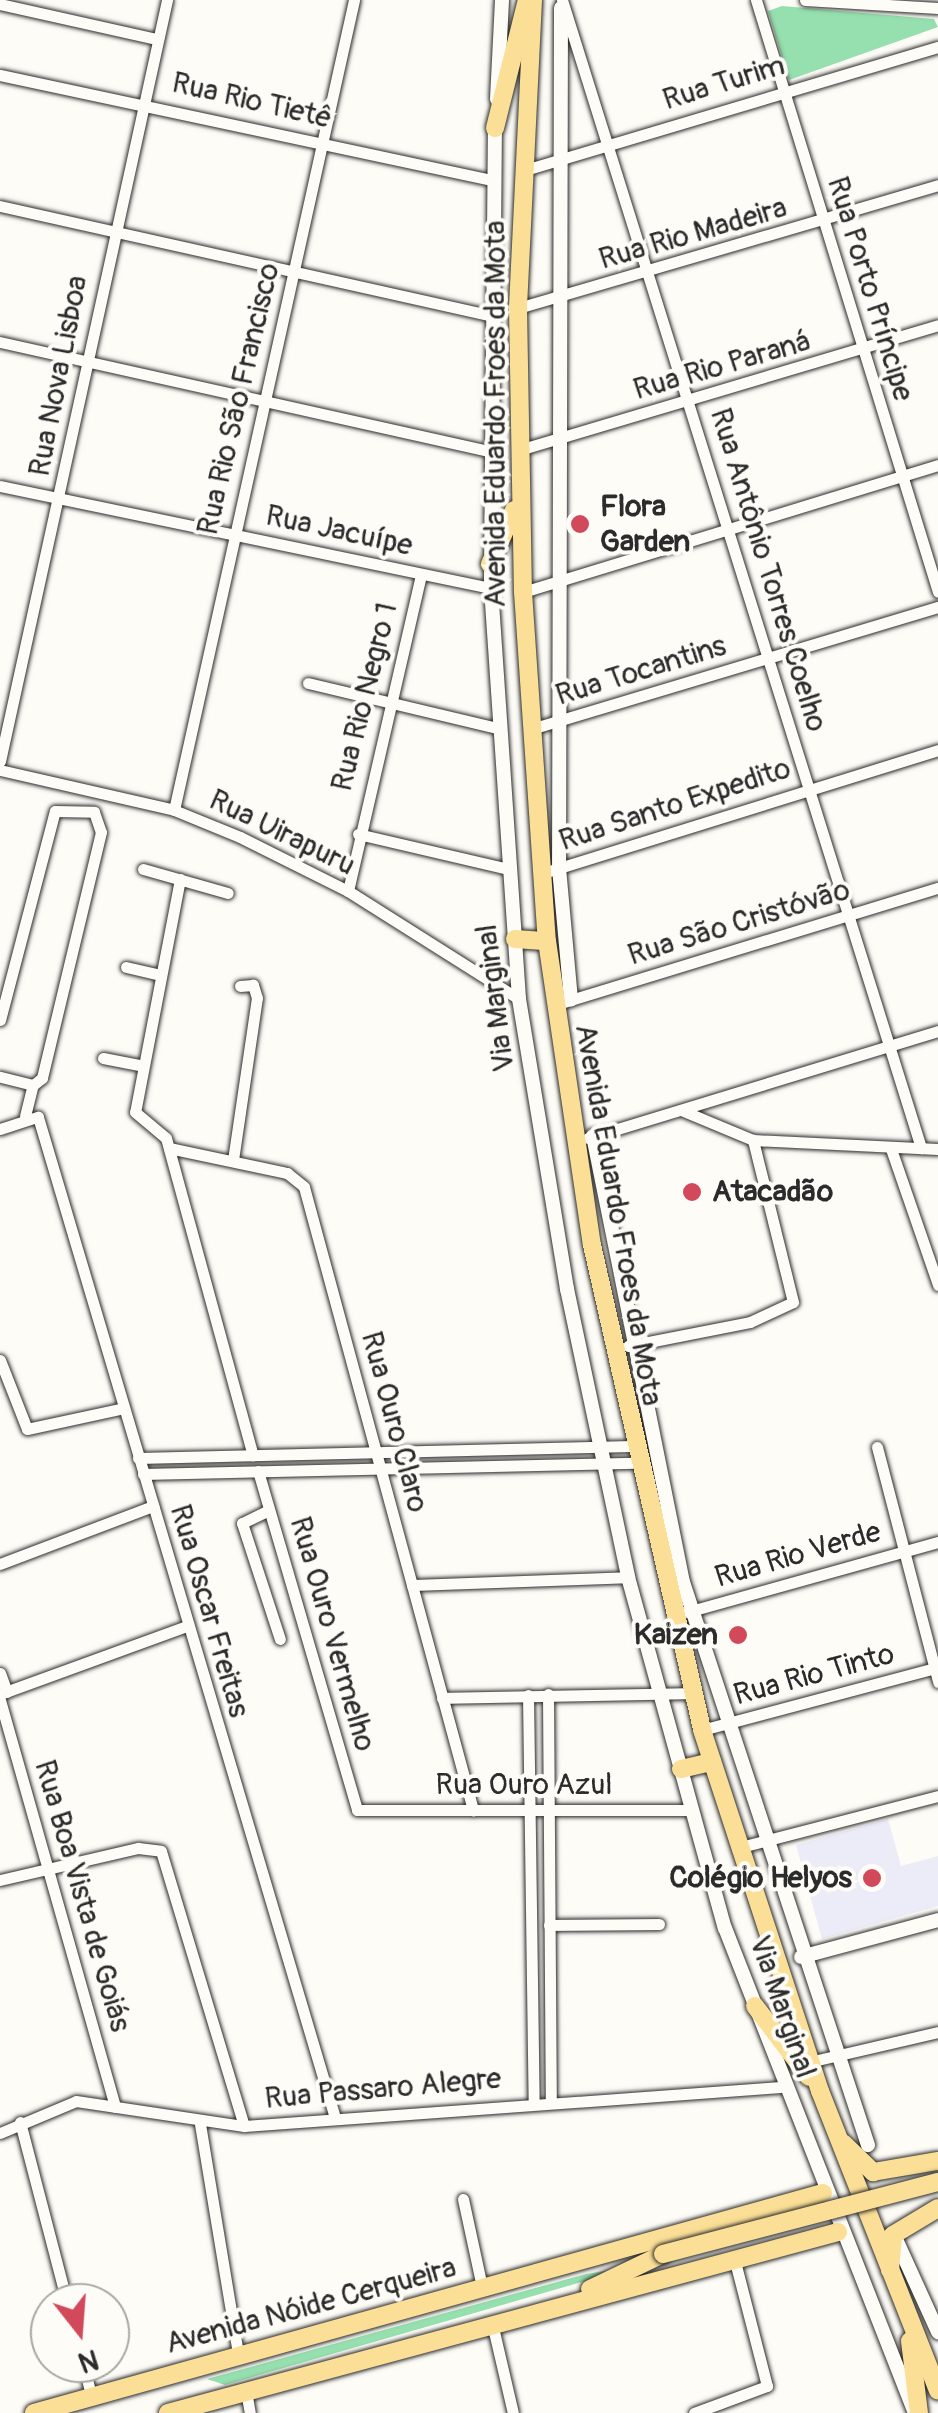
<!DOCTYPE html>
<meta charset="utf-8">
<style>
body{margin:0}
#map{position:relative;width:938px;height:2413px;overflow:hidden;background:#fdfcf7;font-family:Pangolin,sans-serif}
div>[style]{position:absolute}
.built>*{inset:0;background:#ebecf7}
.green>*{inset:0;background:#96dfae}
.roads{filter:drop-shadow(0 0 2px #2b2b2b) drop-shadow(0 0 2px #2b2b2b)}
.minor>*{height:11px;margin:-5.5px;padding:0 5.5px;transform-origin:5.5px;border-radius:5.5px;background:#fdfcf7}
.tertiary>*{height:14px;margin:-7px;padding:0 7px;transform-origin:7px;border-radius:7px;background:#fdfcf7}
.primary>*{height:18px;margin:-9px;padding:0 9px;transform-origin:9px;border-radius:9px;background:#fbdf96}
.trunk>*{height:18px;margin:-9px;padding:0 9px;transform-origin:9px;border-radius:9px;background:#fbdf96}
.bridges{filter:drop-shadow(0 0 2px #2b2b2b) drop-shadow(0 0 2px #2b2b2b)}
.primary-bridge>*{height:18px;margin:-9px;padding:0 9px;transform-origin:9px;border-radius:9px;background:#fbdf96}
.dots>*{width:28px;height:28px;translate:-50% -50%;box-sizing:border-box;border:5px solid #fdfcf7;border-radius:50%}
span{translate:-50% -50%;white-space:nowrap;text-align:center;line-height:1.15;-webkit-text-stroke:8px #fdfcf7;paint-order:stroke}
.street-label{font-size:30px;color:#2b2b2b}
.poi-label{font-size:30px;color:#2b2b2b;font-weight:700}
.left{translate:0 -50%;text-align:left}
.right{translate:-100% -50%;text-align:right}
.north{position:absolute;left:30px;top:2283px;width:100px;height:100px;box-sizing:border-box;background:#fdfcf7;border:2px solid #a9a8a5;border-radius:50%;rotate:163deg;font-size:28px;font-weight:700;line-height:40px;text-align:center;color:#2b2b2b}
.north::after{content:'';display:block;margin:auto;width:35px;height:45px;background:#d1495b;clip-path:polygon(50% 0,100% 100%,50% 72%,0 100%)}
</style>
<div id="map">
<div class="built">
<i style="clip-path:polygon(888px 1819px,901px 1866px,938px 1856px,938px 1906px,822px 1939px,796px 1845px)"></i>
</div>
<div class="green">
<i style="clip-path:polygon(782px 6px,934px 19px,938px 27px,789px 80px,768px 11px)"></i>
<i style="clip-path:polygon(637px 2266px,225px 2385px,207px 2379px,586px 2274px)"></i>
</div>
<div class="roads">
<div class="minor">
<i style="left:562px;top:0;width:1203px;rotate:72.63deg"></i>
<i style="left:756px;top:0;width:619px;rotate:72.91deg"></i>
<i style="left:805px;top:0;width:133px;rotate:3.4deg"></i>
<i style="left:0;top:4px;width:161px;rotate:12.6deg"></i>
<i style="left:0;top:75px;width:502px;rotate:12.07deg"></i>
<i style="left:525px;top:170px;width:431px;rotate:-16.6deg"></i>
<i style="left:0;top:206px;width:501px;rotate:12.57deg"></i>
<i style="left:518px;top:308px;width:438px;rotate:-16.3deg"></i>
<i style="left:0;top:342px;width:500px;rotate:12.59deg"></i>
<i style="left:519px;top:450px;width:437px;rotate:-16.6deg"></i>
<i style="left:0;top:486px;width:501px;rotate:11.74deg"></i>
<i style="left:523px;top:592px;width:434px;rotate:-17deg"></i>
<i style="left:308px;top:683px;width:198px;rotate:13.4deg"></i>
<i style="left:531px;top:729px;width:425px;rotate:-16.7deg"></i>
<i style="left:0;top:761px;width:779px;rotate:-77.62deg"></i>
<i style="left:0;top:770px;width:179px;rotate:12.9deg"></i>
<i style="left:174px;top:810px;width:71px;rotate:22.2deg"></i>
<i style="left:240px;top:837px;width:121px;rotate:26.6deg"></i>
<i style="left:348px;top:891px;width:202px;rotate:32.3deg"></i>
<i style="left:174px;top:810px;width:830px;rotate:-77.47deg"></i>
<i style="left:358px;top:834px;width:155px;rotate:13.1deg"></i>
<i style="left:143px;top:869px;width:88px;rotate:15.8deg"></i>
<i style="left:543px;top:873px;width:414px;rotate:-17.3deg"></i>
<i style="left:180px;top:879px;width:237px;rotate:100.9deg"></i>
<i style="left:135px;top:1112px;width:40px;rotate:40deg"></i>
<i style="left:166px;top:1138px;width:329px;rotate:74.7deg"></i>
<i style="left:348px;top:891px;width:325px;rotate:-77deg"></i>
<i style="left:126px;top:967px;width:36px;rotate:13deg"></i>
<i style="left:564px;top:1002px;width:391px;rotate:-17deg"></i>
<i style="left:0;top:1020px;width:216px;rotate:-75.3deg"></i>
<i style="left:55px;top:811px;width:39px;rotate:1deg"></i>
<i style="left:94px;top:812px;width:21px;rotate:71deg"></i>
<i style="left:101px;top:832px;width:253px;rotate:103.5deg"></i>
<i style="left:42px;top:1078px;width:11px;rotate:142deg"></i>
<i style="left:33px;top:1085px;width:34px;rotate:-166deg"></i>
<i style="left:103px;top:1058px;width:38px;rotate:11deg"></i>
<i style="left:681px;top:1110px;width:78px;rotate:22.6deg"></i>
<i style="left:753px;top:1140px;width:185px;rotate:2.8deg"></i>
<i style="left:25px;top:1116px;width:32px;rotate:-76deg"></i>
<i style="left:0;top:1129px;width:40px;rotate:-18deg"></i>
<i style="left:38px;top:1117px;width:1044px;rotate:73.47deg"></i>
<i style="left:588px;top:1138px;width:366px;rotate:-17deg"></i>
<i style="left:169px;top:1148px;width:121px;rotate:12deg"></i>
<i style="left:287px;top:1173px;width:22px;rotate:39deg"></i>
<i style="left:304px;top:1187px;width:646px;rotate:74.82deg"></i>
<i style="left:891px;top:1149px;width:144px;rotate:70.9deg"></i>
<i style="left:233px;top:1160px;width:164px;rotate:-81.6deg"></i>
<i style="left:257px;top:998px;width:14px;rotate:-107deg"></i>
<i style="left:253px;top:985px;width:13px;rotate:176deg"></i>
<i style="left:628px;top:1346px;width:124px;rotate:-11.1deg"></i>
<i style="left:750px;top:1322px;width:47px;rotate:-24.9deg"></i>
<i style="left:793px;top:1302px;width:167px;rotate:-103.9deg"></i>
<i style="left:0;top:1360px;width:74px;rotate:68.6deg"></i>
<i style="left:27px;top:1429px;width:99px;rotate:-12.2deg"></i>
<i style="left:877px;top:1447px;width:243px;rotate:75.4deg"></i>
<i style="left:138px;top:1458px;width:494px;rotate:-1.4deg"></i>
<i style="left:258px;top:1471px;width:353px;rotate:73.7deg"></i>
<i style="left:357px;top:1810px;width:335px"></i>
<i style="left:143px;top:1474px;width:492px;rotate:-1.3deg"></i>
<i style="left:269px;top:1510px;width:30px;rotate:154deg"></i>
<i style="left:242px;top:1523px;width:122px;rotate:71.9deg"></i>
<i style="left:0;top:1564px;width:164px;rotate:-20.8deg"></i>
<i style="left:412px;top:1585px;width:216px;rotate:-2.1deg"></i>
<i style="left:687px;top:1612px;width:261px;rotate:-15.6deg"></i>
<i style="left:0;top:1673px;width:20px;rotate:70deg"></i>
<i style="left:0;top:1694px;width:199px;rotate:-20deg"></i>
<i style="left:548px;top:1694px;width:407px;rotate:89.6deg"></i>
<i style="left:528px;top:1695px;width:407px;rotate:89.2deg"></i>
<i style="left:442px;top:1698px;width:250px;rotate:-1.1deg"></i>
<i style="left:0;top:1700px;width:423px;rotate:74.2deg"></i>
<i style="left:702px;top:1730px;width:244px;rotate:-14.9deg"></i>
<i style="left:737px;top:1848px;width:208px;rotate:-14.5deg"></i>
<i style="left:0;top:1880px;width:142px;rotate:-13.1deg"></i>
<i style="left:138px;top:1848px;width:23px;rotate:7deg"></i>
<i style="left:161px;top:1851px;width:287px;rotate:73.2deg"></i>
<i style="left:549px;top:1925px;width:110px;rotate:-0.5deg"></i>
<i style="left:809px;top:2062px;width:132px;rotate:-13.1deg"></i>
<i style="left:20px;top:2122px;width:187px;rotate:75.4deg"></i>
<i style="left:200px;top:2124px;width:232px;rotate:80.6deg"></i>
<i style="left:0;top:2133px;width:82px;rotate:-22.8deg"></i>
<i style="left:76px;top:2101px;width:170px;rotate:8.5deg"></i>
<i style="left:244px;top:2126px;width:538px;rotate:-4.15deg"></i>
<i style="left:463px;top:2199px;width:90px;rotate:77.8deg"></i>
<i style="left:492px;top:2323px;width:92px;rotate:76.9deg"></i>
<i style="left:83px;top:2363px;width:33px;rotate:76deg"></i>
<i style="left:246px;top:2391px;width:22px;rotate:80deg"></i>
<i style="left:694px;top:2413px;width:78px;rotate:-20.3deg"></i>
<i style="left:767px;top:2386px;width:129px;rotate:-104.4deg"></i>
</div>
<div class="tertiary">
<i style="left:561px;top:8px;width:860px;rotate:90.13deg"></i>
<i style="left:559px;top:868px;width:132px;rotate:84.8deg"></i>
<i style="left:497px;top:99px;width:99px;rotate:-87.1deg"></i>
<i style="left:495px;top:121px;width:467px;rotate:90.5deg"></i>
<i style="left:491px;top:588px;width:412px;rotate:86.1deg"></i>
<i style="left:519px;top:999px;width:294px;rotate:80.6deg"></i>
<i style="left:567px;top:1289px;width:294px;rotate:78deg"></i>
<i style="left:628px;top:1577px;width:364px;rotate:74.6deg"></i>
<i style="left:725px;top:1928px;width:521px;rotate:68.61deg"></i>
<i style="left:593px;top:1136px;width:452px;rotate:78.6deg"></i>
<i style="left:682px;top:1579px;width:596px;rotate:71.81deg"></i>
<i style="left:801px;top:1957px;width:142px;rotate:-15.1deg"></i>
<i style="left:894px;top:2235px;width:107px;rotate:65.6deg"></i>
</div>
<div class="primary">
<i style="left:843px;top:2143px;width:42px;rotate:44deg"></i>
<i style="left:873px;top:2172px;width:66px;rotate:-9.6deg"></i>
<i style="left:890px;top:2270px;width:35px;rotate:-85deg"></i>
<i style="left:893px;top:2235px;width:52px;rotate:-31deg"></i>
<i style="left:590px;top:2289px;width:81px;rotate:-25.6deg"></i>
<i style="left:34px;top:2413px;width:819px;rotate:-15.58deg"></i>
<i style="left:168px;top:2413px;width:694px;rotate:-15.12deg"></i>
</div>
<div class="trunk">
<i style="left:533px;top:0;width:308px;rotate:92.8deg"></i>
<i style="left:518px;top:308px;width:284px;rotate:89deg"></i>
<i style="left:523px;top:592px;width:350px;rotate:86.1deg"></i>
<i style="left:547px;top:941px;width:307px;rotate:81.6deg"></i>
<i style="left:592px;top:1245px;width:497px;rotate:77.2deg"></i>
<i style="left:702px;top:1730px;width:380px;rotate:71.9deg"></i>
<i style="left:820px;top:2091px;width:322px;rotate:68.5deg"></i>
<i style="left:495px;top:128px;width:132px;rotate:-76deg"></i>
<i style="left:490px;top:564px;width:59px;rotate:-66deg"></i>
<i style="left:515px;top:939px;width:32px;rotate:4deg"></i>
<i style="left:681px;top:1769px;width:32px;rotate:-13deg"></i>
<i style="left:755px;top:2006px;width:89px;rotate:52.7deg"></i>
<i style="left:910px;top:2341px;width:73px;rotate:82.9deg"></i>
</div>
</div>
<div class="bridges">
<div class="primary-bridge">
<i style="left:663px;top:2254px;width:284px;rotate:-14.7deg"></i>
</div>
</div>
<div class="dots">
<i style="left:580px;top:524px;background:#d1495b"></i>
<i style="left:692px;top:1192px;background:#d1495b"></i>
<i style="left:738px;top:1635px;background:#d1495b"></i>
<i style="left:872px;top:1878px;background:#d1495b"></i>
</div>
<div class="street-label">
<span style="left:724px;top:83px;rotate:-17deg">Rua Turim</span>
<span style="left:252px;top:101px;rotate:13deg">Rua Rio Tietê</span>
<span style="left:693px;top:234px;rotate:-16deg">Rua Rio Madeira</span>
<span style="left:870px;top:289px;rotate:73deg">Rua Porto Príncipe</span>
<span style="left:722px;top:366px;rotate:-16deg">Rua Rio Paraná</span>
<span style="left:59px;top:376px;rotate:-79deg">Rua Nova Lisboa</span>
<span style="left:239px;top:399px;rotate:-77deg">Rua Rio São Francisco</span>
<span style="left:496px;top:414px;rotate:-90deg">Avenida Eduardo Froes da Mota</span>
<span style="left:339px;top:531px;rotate:12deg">Rua Jacuípe</span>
<span style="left:768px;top:570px;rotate:73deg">Rua Antônio Torres Coelho</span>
<span style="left:641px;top:671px;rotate:-17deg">Rua Tocantins</span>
<span style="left:365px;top:697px;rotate:-76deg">Rua Rio Negro 1</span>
<span style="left:675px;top:805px;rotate:-18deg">Rua Santo Expedito</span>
<span style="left:282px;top:833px;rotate:26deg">Rua Uirapuru</span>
<span style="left:739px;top:923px;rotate:-17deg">Rua São Cristóvão</span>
<span style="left:496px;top:998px;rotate:-97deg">Via Marginal</span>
<span style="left:618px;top:1215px;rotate:80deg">Avenida Eduardo Froes da Mota</span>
<span style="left:394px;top:1422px;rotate:75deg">Rua Ouro Claro</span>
<span style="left:798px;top:1555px;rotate:-16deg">Rua Rio Verde</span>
<span style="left:209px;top:1611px;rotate:74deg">Rua Oscar Freitas</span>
<span style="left:332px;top:1634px;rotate:74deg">Rua Ouro Vermelho</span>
<span style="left:814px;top:1675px;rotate:-15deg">Rua Rio Tinto</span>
<span style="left:524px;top:1785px">Rua Ouro Azul</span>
<span style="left:82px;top:1896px;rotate:74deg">Rua Boa Vista de Goiás</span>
<span style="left:782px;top:2007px;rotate:71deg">Via Marginal</span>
<span style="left:383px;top:2089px;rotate:-5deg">Rua Passaro Alegre</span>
<span style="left:311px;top:2306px;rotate:-15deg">Avenida Nóide Cerqueira</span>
</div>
<div class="poi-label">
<span class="left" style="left:600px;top:524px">Flora<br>Garden</span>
<span class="left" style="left:712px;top:1192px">Atacadão</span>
<span class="right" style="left:718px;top:1635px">Kaizen</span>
<span class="right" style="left:852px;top:1878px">Colégio Helyos</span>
</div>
<div class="north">N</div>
</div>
